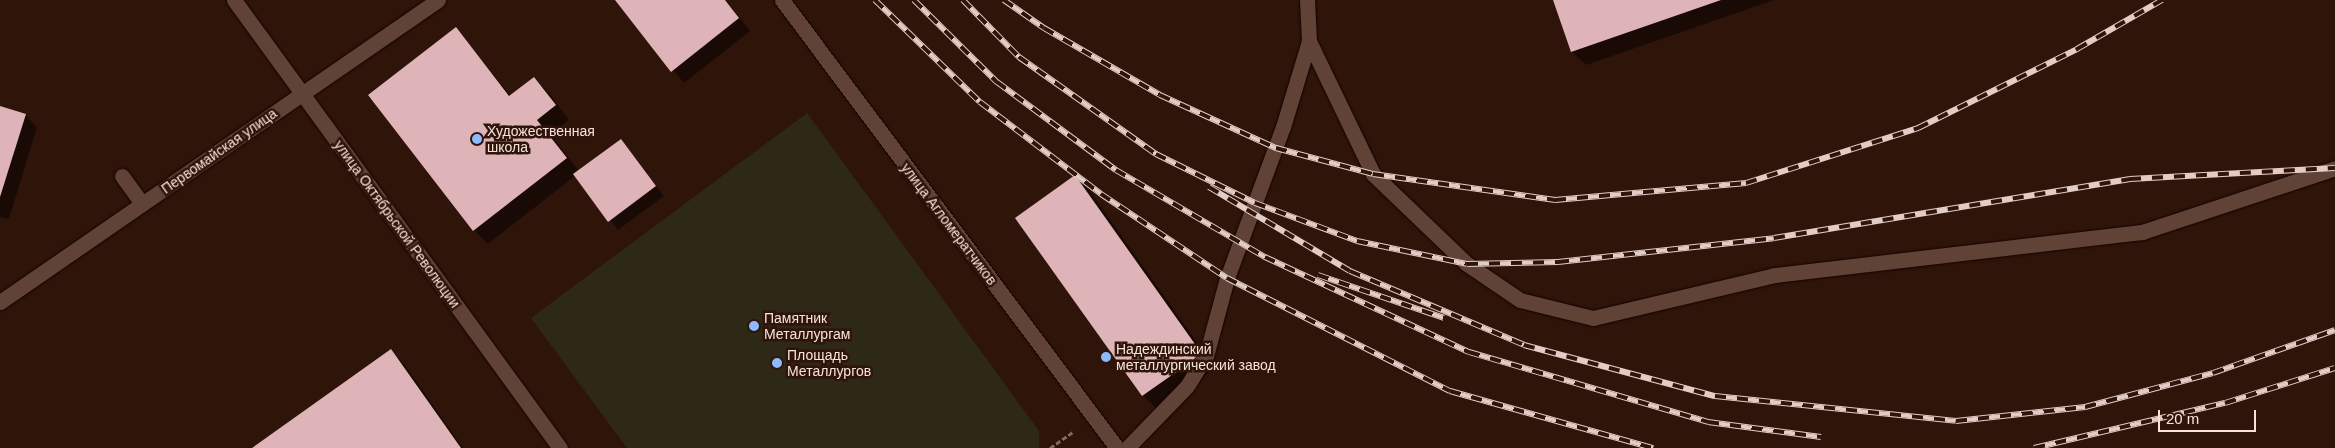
<!DOCTYPE html>
<meta charset="utf-8">
<style>
body{margin:0}
#map{position:relative;width:2335px;height:448px;overflow:hidden;background:#2f140a;font-family:Arial,sans-serif}
div>[style]{position:absolute}
.green>*{inset:0;background:#2e2916}
.shadow>*{inset:0;background:#0007}
.building>*{inset:0;background:#deb4b8}
.path>*{height:3px;margin-top:-1.5px;transform-origin:0;background:repeating-linear-gradient(90deg,#826a61 0 5px,transparent 0 7.5px)}
.roads{filter:drop-shadow(0 0 1px #150100) drop-shadow(0 0 1px #150100)}
.service>*{height:15px;margin:-7.5px;padding:0 7.5px;transform-origin:7.5px;border-radius:7.5px;background:#614236}
.minor>*{height:15px;margin:-7.5px;padding:0 7.5px;transform-origin:7.5px;border-radius:7.5px;background:#614236}
.tertiary>*{height:15px;margin:-7.5px;padding:0 7.5px;transform-origin:7.5px;border-radius:7.5px;background:#614236}
.rail>*{height:5.5px;margin-top:-2.75px;transform-origin:0;background:repeating-linear-gradient(90deg,#2f140a 0 11px,#e2cdc6 0 22px);box-sizing:border-box;border-block:1px solid #e2cdc6}
.dots>*{width:14px;height:14px;translate:-50% -50%;box-sizing:border-box;border:2px solid #2f140a;border-radius:50%}
span{translate:-50% -50%;white-space:nowrap;text-align:center;line-height:1.15;-webkit-text-stroke:5px #2f140a;paint-order:stroke}
.poi-label{font-size:14px;color:#f7e3dc}
.left{translate:0 -50%;text-align:left}
.street-label{font-size:14px;color:#f7e3dc}
.scale{position:absolute;left:2158px;top:410px;width:98px;height:22px;box-sizing:border-box;border:2px solid #f7e3dc;border-top:0;padding-left:6px;font-size:15px;line-height:18px;white-space:nowrap;color:#f7e3dc;-webkit-text-stroke:4px #2f140a;paint-order:stroke}
</style>
<div id="map">
<div class="green">
<i style="clip-path:polygon(807px 113px,1039px 431px,1039px 448px,627px 448px,531px 318px)"></i>
</div>
<div class="shadow">
<i style="clip-path:polygon(616px 0,726px 0,750px 31px,684px 83px)"></i>
<i style="clip-path:polygon(1554px 0,1774px 0,1586px 65px,1572px 52px)"></i>
<i style="clip-path:polygon(456px 29px,511px 96px,534px 78px,548px 92px,569px 120px,550px 134px,579px 171px,620px 140px,664px 196px,618px 230px,575px 176px,488px 244px,474px 230px)"></i>
<i style="clip-path:polygon(0 107px,25px 115px,37px 127px,9px 219px,0 217px)"></i>
<i style="clip-path:polygon(1075px 177px,1089px 190px,1215px 368px,1157px 409px,1143px 396px,1017px 218px)"></i>
<i style="clip-path:polygon(391px 351px,404px 364px,463px 448px,254px 448px)"></i>
</div>
<div class="building">
<i style="clip-path:polygon(615px 0,725px 0,739px 18px,671px 72px)"></i>
<i style="clip-path:polygon(1553px 0,1721px 0,1571px 52px)"></i>
<i style="clip-path:polygon(456px 27px,509px 96px,534px 77px,556px 105px,537px 120px,567px 158px,473px 231px,368px 95px)"></i>
<i style="clip-path:polygon(0 106px,26px 114px,0 197px)"></i>
<i style="clip-path:polygon(621px 139px,656px 186px,608px 222px,573px 174px)"></i>
<i style="clip-path:polygon(1075px 175px,1202px 354px,1142px 396px,1015px 218px)"></i>
<i style="clip-path:polygon(391px 349px,461px 448px,252px 448px)"></i>
</div>
<div class="path">
<i style="left:1050px;top:448px;width:29px;rotate:-35deg"></i>
</div>
<div class="roads">
<div class="service">
<i style="left:1309px;top:41px;width:148px;rotate:64.3deg"></i>
<i style="left:1373px;top:174px;width:130px;rotate:43.8deg"></i>
<i style="left:1467px;top:264px;width:64px;rotate:34.2deg"></i>
<i style="left:1520px;top:300px;width:75px;rotate:13.9deg"></i>
<i style="left:1593px;top:318px;width:187px;rotate:-13.3deg"></i>
<i style="left:1775px;top:275px;width:370px;rotate:-6.7deg"></i>
<i style="left:2142px;top:232px;width:203px;rotate:-18.3deg"></i>
<i style="left:122px;top:176px;width:34px;rotate:54deg"></i>
<i style="left:1127px;top:448px;width:86px;rotate:-45.9deg"></i>
<i style="left:1187px;top:386px;width:36px;rotate:-58deg"></i>
<i style="left:1206px;top:356px;width:81px;rotate:-74.9deg"></i>
<i style="left:1227px;top:278px;width:161px;rotate:-69.7deg"></i>
<i style="left:1283px;top:127px;width:90px;rotate:-73.2deg"></i>
<i style="left:1309px;top:41px;width:41px;rotate:-92.8deg"></i>
</div>
<div class="minor">
<i style="left:234px;top:0;width:554px;rotate:53.96deg"></i>
<i style="left:0;top:302px;width:532px;rotate:-34.59deg"></i>
</div>
<div class="tertiary">
<i style="left:782px;top:0;width:559px;rotate:53.21deg"></i>
</div>
</div>
<div class="rail">
<i style="left:875px;top:0;width:146px;rotate:44.2deg"></i>
<i style="left:980px;top:102px;width:152px;rotate:37.2deg"></i>
<i style="left:1101px;top:194px;width:151px;rotate:33.7deg"></i>
<i style="left:1227px;top:278px;width:250px;rotate:26.9deg"></i>
<i style="left:1450px;top:391px;width:211px;rotate:15.7deg"></i>
<i style="left:914px;top:0;width:117px;rotate:44.7deg"></i>
<i style="left:997px;top:82px;width:148px;rotate:36.5deg"></i>
<i style="left:1116px;top:170px;width:173px;rotate:30.3deg"></i>
<i style="left:1265px;top:257px;width:225px;rotate:25deg"></i>
<i style="left:1469px;top:352px;width:249px;rotate:16.3deg"></i>
<i style="left:1708px;top:422px;width:114px;rotate:7.6deg"></i>
<i style="left:963px;top:0;width:80px;rotate:45.5deg"></i>
<i style="left:1019px;top:57px;width:168px;rotate:35.3deg"></i>
<i style="left:1156px;top:154px;width:110px;rotate:26.3deg"></i>
<i style="left:1255px;top:203px;width:109px;rotate:20.4deg"></i>
<i style="left:1357px;top:241px;width:112px;rotate:11.8deg"></i>
<i style="left:1467px;top:264px;width:91px;rotate:-1.3deg"></i>
<i style="left:1558px;top:262px;width:217px;rotate:-6.3deg"></i>
<i style="left:1774px;top:238px;width:361px;rotate:-9.4deg"></i>
<i style="left:2130px;top:179px;width:205px;rotate:-3.1deg"></i>
<i style="left:1004px;top:0;width:49px;rotate:35deg"></i>
<i style="left:1044px;top:28px;width:134px;rotate:30deg"></i>
<i style="left:1160px;top:95px;width:128px;rotate:24.6deg"></i>
<i style="left:1276px;top:148px;width:100px;rotate:15deg"></i>
<i style="left:1373px;top:174px;width:184px;rotate:8.1deg"></i>
<i style="left:1555px;top:200px;width:192px;rotate:-5.1deg"></i>
<i style="left:1746px;top:183px;width:181px;rotate:-17.7deg"></i>
<i style="left:1918px;top:128px;width:178px;rotate:-26.4deg"></i>
<i style="left:2077px;top:49px;width:98px;rotate:-30deg"></i>
<i style="left:1209px;top:187px;width:164px;rotate:30.8deg"></i>
<i style="left:1350px;top:271px;width:189px;rotate:23deg"></i>
<i style="left:1524px;top:345px;width:198px;rotate:15deg"></i>
<i style="left:1715px;top:396px;width:242px;rotate:5.9deg"></i>
<i style="left:1956px;top:421px;width:130px;rotate:-6.2deg"></i>
<i style="left:2085px;top:407px;width:132px;rotate:-14.9deg"></i>
<i style="left:2213px;top:373px;width:129px;rotate:-19.4deg"></i>
<i style="left:1318px;top:275px;width:133px;rotate:18.8deg"></i>
<i style="left:2034px;top:448px;width:196px;rotate:-13.3deg"></i>
<i style="left:2225px;top:403px;width:115px;rotate:-17.7deg"></i>
</div>
<div class="dots">
<i style="left:477px;top:139px;background:#8eb9fc"></i>
<i style="left:754px;top:326px;background:#8eb9fc"></i>
<i style="left:1106px;top:357px;background:#8eb9fc"></i>
<i style="left:777px;top:363px;background:#8eb9fc"></i>
</div>
<div class="poi-label">
<span class="left" style="left:487px;top:139px">Художественная<br>школа</span>
<span class="left" style="left:764px;top:326px">Памятник<br>Металлургам</span>
<span class="left" style="left:1116px;top:357px">Надеждинский<br>металлургический завод</span>
<span class="left" style="left:787px;top:363px">Площадь<br>Металлургов</span>
</div>
<div class="street-label">
<span style="left:219px;top:151px;rotate:-35deg">Первомайская улица</span>
<span style="left:397px;top:224px;rotate:54deg">улица Октябрьской Революции</span>
<span style="left:949px;top:224px;rotate:53deg">улица Агломератчиков</span>
</div>
<div class="scale">20 m</div>
</div>
